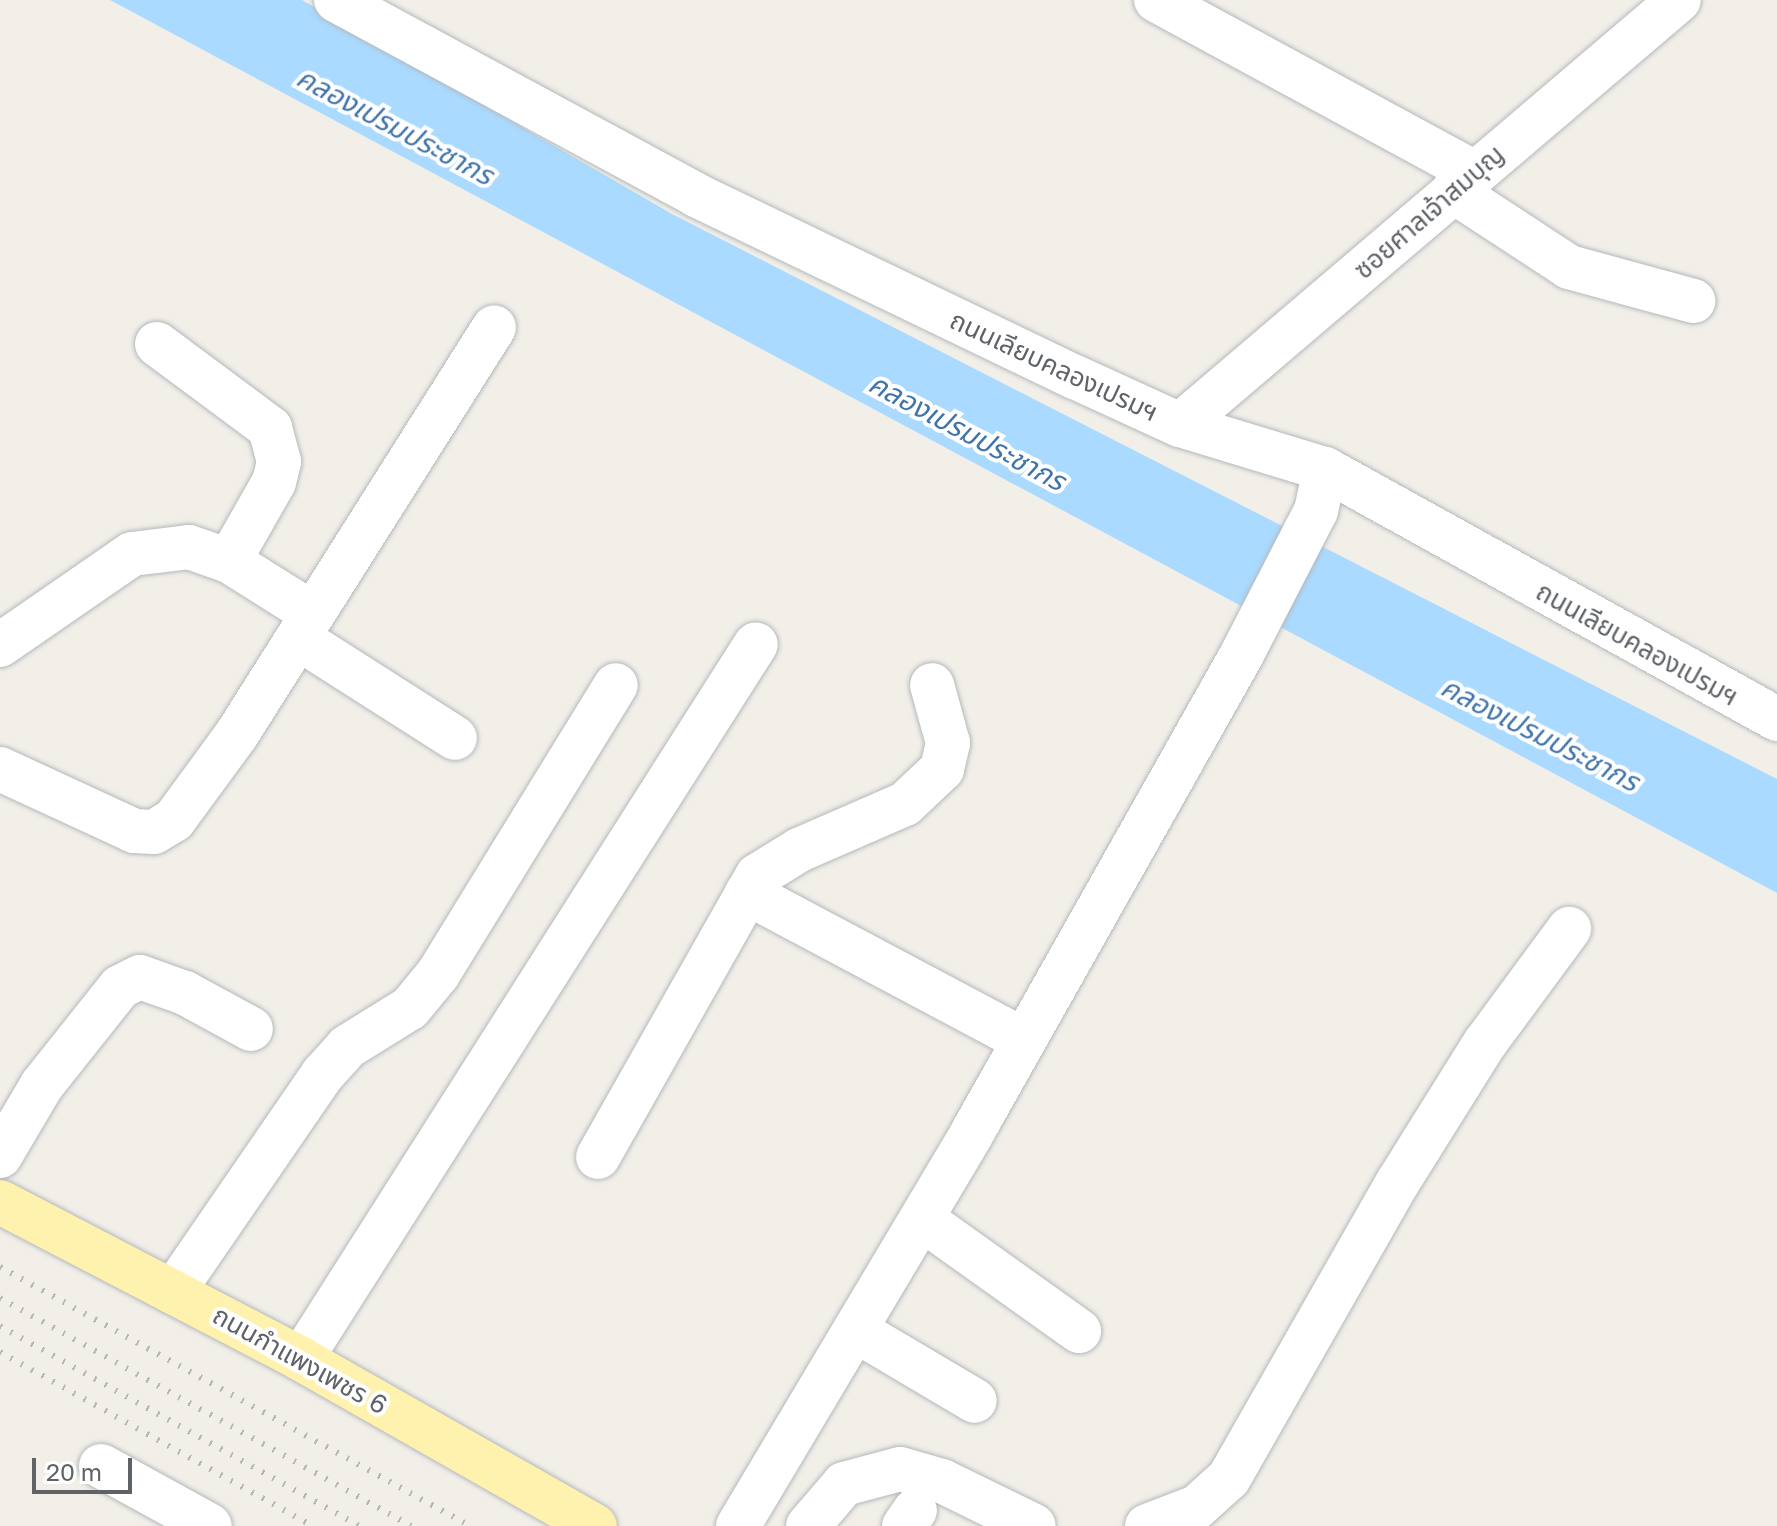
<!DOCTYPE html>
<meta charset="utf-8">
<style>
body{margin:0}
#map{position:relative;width:1777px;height:1526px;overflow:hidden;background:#f1efe8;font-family:"Golos Text","Noto Sans Thai",sans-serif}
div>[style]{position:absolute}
.water>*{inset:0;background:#aadaff}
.roads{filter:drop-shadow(0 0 2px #b5b8bc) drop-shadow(0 0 2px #b5b8bc)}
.minor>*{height:44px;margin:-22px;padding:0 22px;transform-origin:22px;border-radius:22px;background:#fff}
.major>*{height:44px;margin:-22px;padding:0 22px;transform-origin:22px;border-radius:22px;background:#fff2af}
.rail>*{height:6px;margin-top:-3px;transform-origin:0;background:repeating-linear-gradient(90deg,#b6b7b8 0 2px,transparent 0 12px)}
span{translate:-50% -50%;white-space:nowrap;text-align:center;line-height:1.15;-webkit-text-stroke:8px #fff;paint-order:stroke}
.street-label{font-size:26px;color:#5f6368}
.water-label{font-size:28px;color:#4174aa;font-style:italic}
.scale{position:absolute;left:32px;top:1458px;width:100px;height:36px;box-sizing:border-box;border:4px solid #5f6368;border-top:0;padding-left:10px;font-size:24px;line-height:28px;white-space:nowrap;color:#5f6368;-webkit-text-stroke:6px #fff;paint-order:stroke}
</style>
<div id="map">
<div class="water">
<i style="clip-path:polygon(110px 0,302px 0,672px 214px,1777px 779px,1777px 893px)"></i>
</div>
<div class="roads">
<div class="minor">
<i style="left:336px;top:0;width:409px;rotate:28.4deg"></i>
<i style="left:696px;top:195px;width:420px;rotate:25.7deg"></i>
<i style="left:1075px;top:377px;width:115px;rotate:24.6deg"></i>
<i style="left:1180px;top:425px;width:152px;rotate:16.9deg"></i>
<i style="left:1325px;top:469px;width:517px;rotate:28.95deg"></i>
<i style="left:1156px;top:0;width:363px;rotate:28.5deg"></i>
<i style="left:1453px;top:191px;width:139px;rotate:33.2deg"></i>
<i style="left:1569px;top:267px;width:129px;rotate:15.3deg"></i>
<i style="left:157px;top:344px;width:141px;rotate:36.6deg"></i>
<i style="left:270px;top:428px;width:35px;rotate:75deg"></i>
<i style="left:279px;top:462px;width:21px;rotate:104deg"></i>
<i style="left:274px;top:482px;width:91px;rotate:119.7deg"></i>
<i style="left:229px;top:561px;width:96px;rotate:32.2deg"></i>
<i style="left:1180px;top:425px;width:655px;rotate:-40.42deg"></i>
<i style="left:298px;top:638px;width:186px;rotate:32.5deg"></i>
<i style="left:0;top:645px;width:160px;rotate:-34.6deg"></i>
<i style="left:132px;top:554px;width:57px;rotate:-7deg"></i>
<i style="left:189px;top:547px;width:42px;rotate:19.3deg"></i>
<i style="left:0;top:769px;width:148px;rotate:24.8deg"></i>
<i style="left:134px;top:831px;width:20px;rotate:3deg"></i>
<i style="left:154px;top:832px;width:23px;rotate:-31deg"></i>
<i style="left:174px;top:820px;width:107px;rotate:-53.8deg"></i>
<i style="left:237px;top:734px;width:481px;rotate:-57.7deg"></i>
<i style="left:747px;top:893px;width:313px;rotate:28deg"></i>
<i style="left:0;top:1156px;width:82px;rotate:-59.4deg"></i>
<i style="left:42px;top:1085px;width:125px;rotate:-51.5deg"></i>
<i style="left:120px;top:987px;width:22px;rotate:-27deg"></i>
<i style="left:140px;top:977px;width:48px;rotate:19.6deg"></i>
<i style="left:185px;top:993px;width:75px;rotate:28.6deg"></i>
<i style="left:598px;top:1157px;width:323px;rotate:-60.5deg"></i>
<i style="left:757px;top:876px;width:49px;rotate:-31.8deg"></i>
<i style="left:799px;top:850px;width:116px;rotate:-23.5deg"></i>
<i style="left:905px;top:804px;width:51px;rotate:-43.4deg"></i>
<i style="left:942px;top:769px;width:27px;rotate:-77deg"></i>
<i style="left:948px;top:743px;width:60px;rotate:-105.4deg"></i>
<i style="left:922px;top:1219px;width:193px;rotate:35.5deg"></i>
<i style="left:173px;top:1292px;width:265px;rotate:-55.5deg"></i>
<i style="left:323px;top:1074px;width:36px;rotate:-48deg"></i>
<i style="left:347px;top:1047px;width:74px;rotate:-31.8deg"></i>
<i style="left:410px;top:1008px;width:44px;rotate:-50.5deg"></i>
<i style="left:438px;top:974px;width:339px;rotate:-58.4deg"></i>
<i style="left:855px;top:1330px;width:139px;rotate:30.6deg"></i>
<i style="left:301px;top:1359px;width:847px;rotate:-57.53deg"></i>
<i style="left:101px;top:1466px;width:124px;rotate:28.8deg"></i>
<i style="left:738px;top:1526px;width:457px;rotate:-59.2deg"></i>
<i style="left:972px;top:1133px;width:548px;rotate:-60.58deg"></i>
<i style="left:1241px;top:656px;width:163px;rotate:-62.7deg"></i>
<i style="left:1316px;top:511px;width:43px;rotate:-77.9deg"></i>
<i style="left:808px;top:1526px;width:55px;rotate:-49.4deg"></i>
<i style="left:844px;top:1484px;width:58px;rotate:-15deg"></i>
<i style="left:900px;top:1469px;width:44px;rotate:15.9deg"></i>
<i style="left:942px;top:1481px;width:102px;rotate:26.1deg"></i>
<i style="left:904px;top:1526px;width:19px;rotate:-55deg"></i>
<i style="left:1147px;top:1526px;width:53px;rotate:-20.8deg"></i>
<i style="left:1197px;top:1507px;width:43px;rotate:-42.2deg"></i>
<i style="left:1229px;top:1478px;width:341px;rotate:-60.3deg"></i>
<i style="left:1398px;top:1182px;width:164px;rotate:-58deg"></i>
<i style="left:1485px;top:1043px;width:142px;rotate:-53.6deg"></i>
</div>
<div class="major">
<i style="left:0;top:1202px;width:339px;rotate:27.5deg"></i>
<i style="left:301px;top:1359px;width:338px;rotate:29.6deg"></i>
</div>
</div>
<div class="rail">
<i style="left:0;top:1267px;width:537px;rotate:28.86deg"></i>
<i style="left:0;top:1298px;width:470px;rotate:29deg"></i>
<i style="left:0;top:1326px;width:412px;rotate:29.1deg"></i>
<i style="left:0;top:1352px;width:358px;rotate:29.1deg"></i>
</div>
<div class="street-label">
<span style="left:1429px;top:212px;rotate:-41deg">ซอยศาลเจ้าสมบุญ</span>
<span style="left:1054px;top:366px;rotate:25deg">ถนนเลียบคลองเปรมฯ</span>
<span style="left:1637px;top:644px;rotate:29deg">ถนนเลียบคลองเปรมฯ</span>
<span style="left:300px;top:1360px;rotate:29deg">ถนนกำแพงเพชร 6</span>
</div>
<div class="water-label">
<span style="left:395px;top:126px;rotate:28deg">คลองเปรมประชากร</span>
<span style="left:967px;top:432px;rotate:28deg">คลองเปรมประชากร</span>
<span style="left:1540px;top:734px;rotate:27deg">คลองเปรมประชากร</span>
</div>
<div class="scale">20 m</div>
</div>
